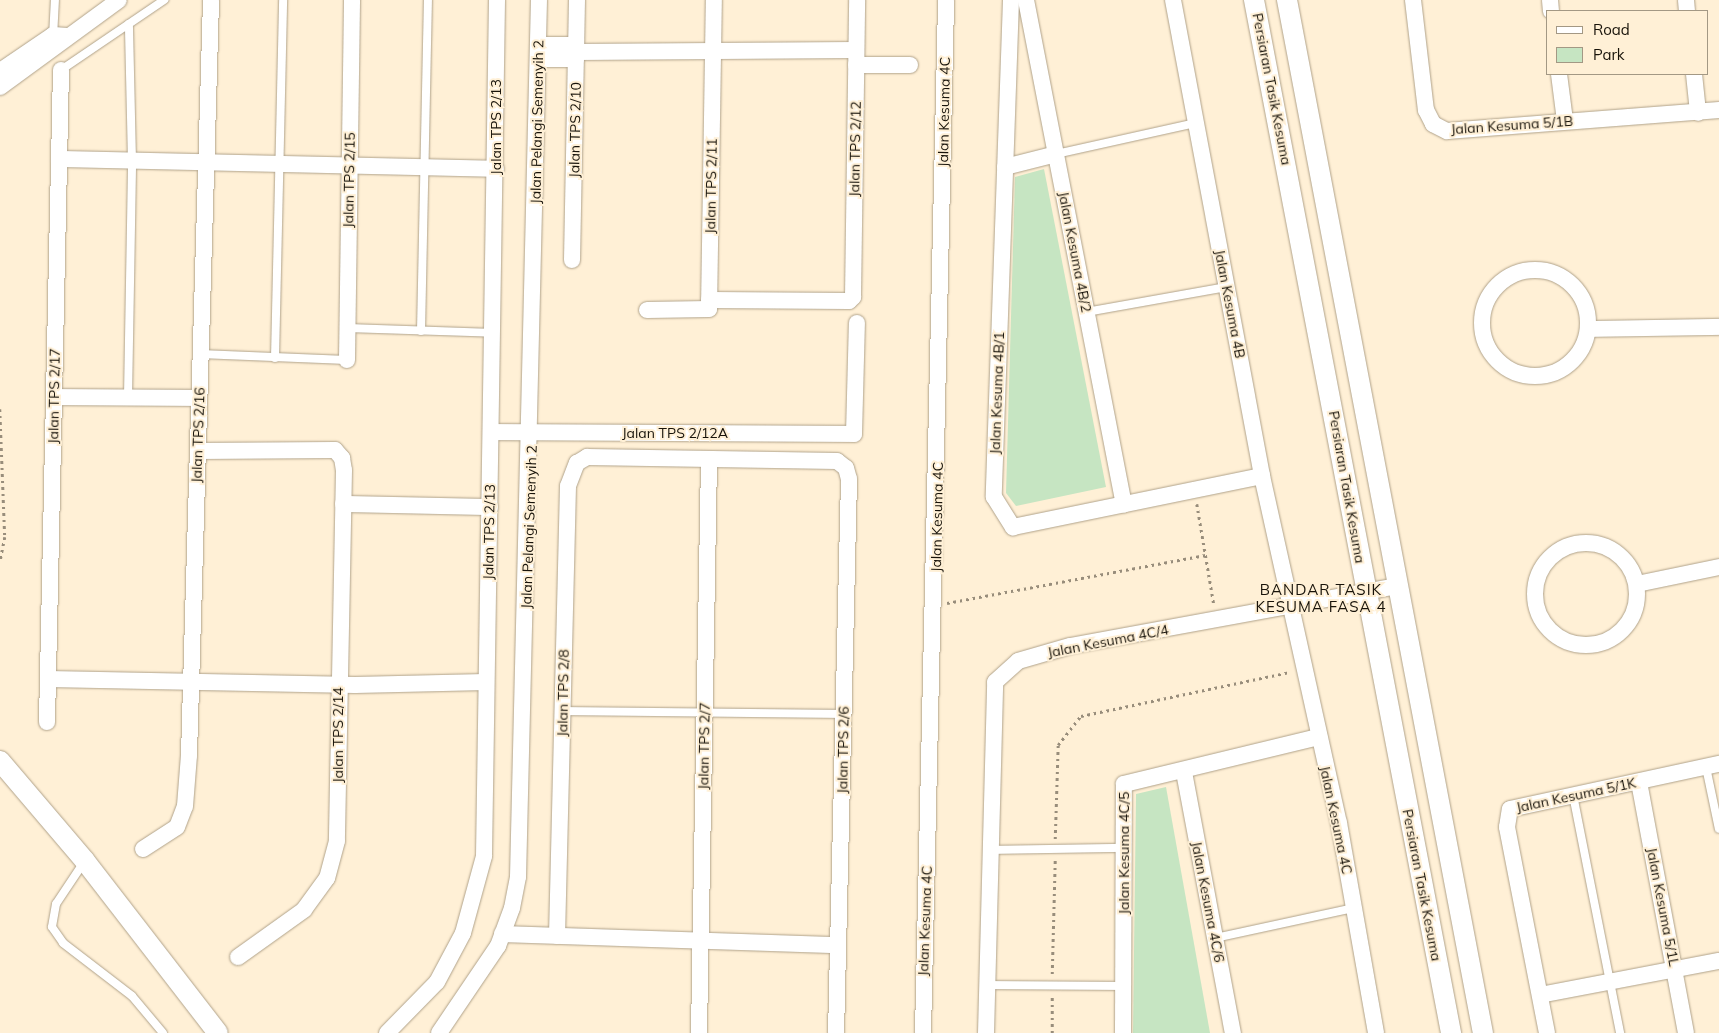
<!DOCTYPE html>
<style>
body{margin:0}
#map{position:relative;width:1719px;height:1033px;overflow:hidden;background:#fff0d6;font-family:Mulish,sans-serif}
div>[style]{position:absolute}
.green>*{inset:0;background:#c6e5c2}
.path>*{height:2.5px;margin-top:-1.25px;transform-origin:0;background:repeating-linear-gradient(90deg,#988d7b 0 2.5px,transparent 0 6.5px)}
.roads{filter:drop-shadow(0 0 1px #b0a28a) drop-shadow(0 0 1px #b0a28a)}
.service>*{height:8px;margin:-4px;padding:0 4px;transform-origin:4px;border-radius:4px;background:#fff}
.minor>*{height:16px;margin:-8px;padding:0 8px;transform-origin:8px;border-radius:8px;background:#fff}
.minor>.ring{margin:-8px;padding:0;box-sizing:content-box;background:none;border:16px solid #fff;border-radius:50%}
.tertiary>*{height:20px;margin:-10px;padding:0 10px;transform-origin:10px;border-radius:10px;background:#fff}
span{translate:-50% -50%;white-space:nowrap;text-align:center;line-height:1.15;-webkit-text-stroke:4px #fff0d6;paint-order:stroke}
.street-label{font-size:14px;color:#18130a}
.neighbourhood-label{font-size:15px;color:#18130a;letter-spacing:1px}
.legend{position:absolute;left:1546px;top:10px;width:162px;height:65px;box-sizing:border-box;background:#fff0d6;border:1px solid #a39884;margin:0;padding:6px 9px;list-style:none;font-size:15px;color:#18130a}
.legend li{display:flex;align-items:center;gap:10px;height:25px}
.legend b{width:25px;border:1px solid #a39884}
</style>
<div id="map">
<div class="green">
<i style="clip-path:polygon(1044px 169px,1106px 487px,1016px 506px,1006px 493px,1015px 177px)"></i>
<i style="clip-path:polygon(1166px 787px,1210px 1033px,1133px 1033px,1136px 794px)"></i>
</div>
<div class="path">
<i style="left:0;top:409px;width:128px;rotate:87.8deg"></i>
<i style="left:5px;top:537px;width:25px;rotate:101deg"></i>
<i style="left:1197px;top:504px;width:101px;rotate:80.4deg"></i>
<i style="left:947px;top:603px;width:263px;rotate:-10.5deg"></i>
<i style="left:1055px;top:839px;width:94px;rotate:-88.2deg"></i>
<i style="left:1058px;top:745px;width:37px;rotate:-52deg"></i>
<i style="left:1081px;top:716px;width:214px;rotate:-11.9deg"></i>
<i style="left:1052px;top:974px;width:114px;rotate:-88.5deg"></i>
<i style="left:1052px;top:1033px;width:38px;rotate:-90deg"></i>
</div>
<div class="roads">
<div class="service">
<i style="left:53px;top:37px;width:37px;rotate:-87deg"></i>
<i style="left:61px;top:70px;width:125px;rotate:-34.2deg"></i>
<i style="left:1056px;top:154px;width:143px;rotate:-12.5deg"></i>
<i style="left:1086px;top:312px;width:143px;rotate:-10.1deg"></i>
<i style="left:347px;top:328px;width:147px;rotate:1.9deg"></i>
<i style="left:421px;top:331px;width:331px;rotate:-88.8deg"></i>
<i style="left:200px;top:354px;width:147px;rotate:2.3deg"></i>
<i style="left:275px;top:358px;width:358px;rotate:-88.7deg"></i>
<i style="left:128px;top:397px;width:236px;rotate:-89deg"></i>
<i style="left:132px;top:161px;width:137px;rotate:-91.3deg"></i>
<i style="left:563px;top:711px;width:280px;rotate:0.6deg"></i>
<i style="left:1706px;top:767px;width:63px;rotate:78.2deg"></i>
<i style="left:1573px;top:795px;width:243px;rotate:78.8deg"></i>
<i style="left:990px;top:850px;width:134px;rotate:-0.9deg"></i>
<i style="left:84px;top:862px;width:50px;rotate:123.7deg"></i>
<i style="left:56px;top:904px;width:23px;rotate:100deg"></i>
<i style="left:52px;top:927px;width:19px;rotate:55deg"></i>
<i style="left:63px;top:943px;width:87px;rotate:37.5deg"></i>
<i style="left:132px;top:996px;width:48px;rotate:50deg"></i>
<i style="left:1215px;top:938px;width:142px;rotate:-12.2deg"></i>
<i style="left:986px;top:985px;width:137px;rotate:0.4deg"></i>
</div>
<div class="minor">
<i style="left:1011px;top:0;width:497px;rotate:92deg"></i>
<i style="left:994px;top:497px;width:36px;rotate:58deg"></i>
<i style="left:1013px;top:527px;width:254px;rotate:-11.6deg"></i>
<i style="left:1026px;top:0;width:514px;rotate:79.02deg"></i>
<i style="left:1173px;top:0;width:484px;rotate:79.4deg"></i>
<i style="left:1262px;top:476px;width:355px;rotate:77.5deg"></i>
<i style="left:1339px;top:823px;width:213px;rotate:80deg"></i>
<i style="left:1413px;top:0;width:111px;rotate:83.3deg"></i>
<i style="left:1426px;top:110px;width:16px;rotate:63deg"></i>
<i style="left:1433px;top:124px;width:16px;rotate:27deg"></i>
<i style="left:1447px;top:131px;width:273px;rotate:-4.4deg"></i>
<i style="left:1550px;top:0;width:11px;rotate:85deg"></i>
<i style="left:1686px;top:0;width:11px;rotate:85deg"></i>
<i style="left:538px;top:45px;width:38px"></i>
<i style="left:576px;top:52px;width:280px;rotate:-0.4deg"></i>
<i style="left:538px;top:59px;width:38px"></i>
<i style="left:856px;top:65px;width:54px"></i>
<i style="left:0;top:71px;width:64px;rotate:-34.2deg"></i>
<i style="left:53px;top:35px;width:14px;rotate:4deg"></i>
<i style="left:1559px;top:74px;width:47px;rotate:82.7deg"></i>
<i style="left:1694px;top:74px;width:39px;rotate:84deg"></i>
<i style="left:0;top:87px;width:147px;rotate:-36.2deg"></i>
<i style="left:59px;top:159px;width:437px;rotate:1.3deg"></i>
<i style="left:1005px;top:167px;width:53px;rotate:-14.3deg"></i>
<i style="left:572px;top:260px;width:260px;rotate:-88.9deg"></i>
<i class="ring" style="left:1482px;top:270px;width:90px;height:90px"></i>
<i style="left:709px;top:300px;width:140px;rotate:0.4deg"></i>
<i style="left:849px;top:301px;width:6px;rotate:-45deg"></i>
<i style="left:853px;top:297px;width:297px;rotate:-89.2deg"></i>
<i style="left:647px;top:310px;width:62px;rotate:-0.9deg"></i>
<i style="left:709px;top:309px;width:309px;rotate:-89.1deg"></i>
<i style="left:1589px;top:329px;width:130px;rotate:-0.9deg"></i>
<i style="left:347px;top:360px;width:360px;rotate:-89.2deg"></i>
<i style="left:54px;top:397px;width:145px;rotate:0.4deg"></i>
<i style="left:491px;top:432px;width:363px;rotate:0.3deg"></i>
<i style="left:854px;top:434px;width:111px;rotate:-88.5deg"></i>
<i style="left:198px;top:451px;width:137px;rotate:-0.4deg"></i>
<i style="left:335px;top:450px;width:11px;rotate:49deg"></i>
<i style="left:342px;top:458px;width:12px;rotate:81deg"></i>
<i style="left:344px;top:470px;width:371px;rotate:91.1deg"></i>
<i style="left:337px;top:841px;width:38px;rotate:105deg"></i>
<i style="left:327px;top:878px;width:39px;rotate:126deg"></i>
<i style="left:304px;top:910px;width:81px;rotate:144.5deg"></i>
<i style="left:343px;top:504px;width:147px;rotate:1.2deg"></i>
<i class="ring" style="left:1535px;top:543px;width:86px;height:86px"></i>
<i style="left:1637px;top:584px;width:84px;rotate:-11.7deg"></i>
<i style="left:48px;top:679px;width:307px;rotate:1.1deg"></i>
<i style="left:355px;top:685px;width:131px;rotate:-1.3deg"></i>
<i style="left:47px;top:722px;width:652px;rotate:-88.77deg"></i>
<i style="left:1184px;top:772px;width:266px;rotate:79.4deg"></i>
<i style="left:1639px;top:782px;width:255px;rotate:79.4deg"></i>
<i style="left:143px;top:849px;width:40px;rotate:-32.9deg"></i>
<i style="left:177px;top:827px;width:22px;rotate:-69deg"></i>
<i style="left:185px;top:806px;width:51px;rotate:-85.5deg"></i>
<i style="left:189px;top:755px;width:755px;rotate:-88.33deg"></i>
<i style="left:502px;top:934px;width:336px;rotate:1.9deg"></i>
<i style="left:557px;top:936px;width:450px;rotate:-88.6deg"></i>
<i style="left:568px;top:486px;width:25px;rotate:-69deg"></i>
<i style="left:577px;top:463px;width:12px;rotate:-31deg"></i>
<i style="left:587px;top:457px;width:250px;rotate:0.9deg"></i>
<i style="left:837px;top:461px;width:11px;rotate:38deg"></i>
<i style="left:846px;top:468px;width:11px;rotate:75deg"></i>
<i style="left:849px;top:479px;width:554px;rotate:91.34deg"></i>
<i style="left:1540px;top:995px;width:182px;rotate:-10.8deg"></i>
<i style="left:387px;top:1033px;width:71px;rotate:-45.6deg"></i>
<i style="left:437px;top:982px;width:55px;rotate:-62deg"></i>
<i style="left:463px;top:933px;width:80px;rotate:-74.7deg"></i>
<i style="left:484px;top:856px;width:856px;rotate:-89.13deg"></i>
<i style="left:439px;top:1033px;width:105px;rotate:-55.9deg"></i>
<i style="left:498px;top:946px;width:40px;rotate:-69.8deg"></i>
<i style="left:512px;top:908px;width:32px;rotate:-79deg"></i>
<i style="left:518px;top:877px;width:877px;rotate:-88.63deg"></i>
<i style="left:699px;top:1033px;width:574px;rotate:-89deg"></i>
<i style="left:923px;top:1033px;width:1033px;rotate:-88.72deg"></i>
<i style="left:986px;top:1033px;width:351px;rotate:-88.5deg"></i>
<i style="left:995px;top:682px;width:31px;rotate:-42deg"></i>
<i style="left:1018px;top:661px;width:54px;rotate:-16.1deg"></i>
<i style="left:1070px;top:646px;width:332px;rotate:-10.4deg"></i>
<i style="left:1123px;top:1033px;width:249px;rotate:-89.8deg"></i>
<i style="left:1124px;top:784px;width:201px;rotate:-13.6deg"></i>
<i style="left:1547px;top:1033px;width:210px;rotate:-101deg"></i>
<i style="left:1507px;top:827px;width:18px;rotate:-81deg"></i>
<i style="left:1510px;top:809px;width:214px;rotate:-12.2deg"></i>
</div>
<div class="tertiary">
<i style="left:1254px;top:0;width:1052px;rotate:79.2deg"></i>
<i style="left:1287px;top:0;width:1051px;rotate:79.26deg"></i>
<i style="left:0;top:761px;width:131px;rotate:49.6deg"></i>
<i style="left:85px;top:861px;width:217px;rotate:52.3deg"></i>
</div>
</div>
<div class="street-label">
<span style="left:1272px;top:89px;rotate:79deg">Persiaran Tasik Kesuma</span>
<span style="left:944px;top:112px;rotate:-89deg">Jalan Kesuma 4C</span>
<span style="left:537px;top:122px;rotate:-89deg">Jalan Pelangi Semenyih 2</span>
<span style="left:1512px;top:125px;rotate:-4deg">Jalan Kesuma 5/1B</span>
<span style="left:496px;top:127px;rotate:-90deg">Jalan TPS 2/13</span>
<span style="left:575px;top:130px;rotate:-89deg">Jalan TPS 2/10</span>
<span style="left:855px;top:149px;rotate:-89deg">Jalan TPS 2/12</span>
<span style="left:349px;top:180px;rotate:-89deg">Jalan TPS 2/15</span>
<span style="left:711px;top:186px;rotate:-89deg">Jalan TPS 2/11</span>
<span style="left:1075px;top:252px;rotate:79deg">Jalan Kesuma 4B/2</span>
<span style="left:1230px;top:304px;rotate:79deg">Jalan Kesuma 4B</span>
<span style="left:997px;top:393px;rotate:-88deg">Jalan Kesuma 4B/1</span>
<span style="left:54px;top:396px;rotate:-89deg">Jalan TPS 2/17</span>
<span style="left:675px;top:433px">Jalan TPS 2/12A</span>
<span style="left:198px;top:435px;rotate:-88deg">Jalan TPS 2/16</span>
<span style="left:1347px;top:487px;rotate:80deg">Persiaran Tasik Kesuma</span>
<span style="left:937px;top:517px;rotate:-89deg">Jalan Kesuma 4C</span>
<span style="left:529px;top:527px;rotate:-88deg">Jalan Pelangi Semenyih 2</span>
<span style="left:489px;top:532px;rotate:-89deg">Jalan TPS 2/13</span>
<span style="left:1108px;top:641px;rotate:-11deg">Jalan Kesuma 4C/4</span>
<span style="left:563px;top:693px;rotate:-89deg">Jalan TPS 2/8</span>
<span style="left:338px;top:735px;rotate:-90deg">Jalan TPS 2/14</span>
<span style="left:704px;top:746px;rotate:-89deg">Jalan TPS 2/7</span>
<span style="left:843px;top:750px;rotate:-89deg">Jalan TPS 2/6</span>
<span style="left:1576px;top:795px;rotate:-12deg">Jalan Kesuma 5/1K</span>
<span style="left:1336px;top:820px;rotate:78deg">Jalan Kesuma 4C</span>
<span style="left:1124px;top:853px;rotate:-90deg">Jalan Kesuma 4C/5</span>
<span style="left:1422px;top:885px;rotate:79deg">Persiaran Tasik Kesuma</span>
<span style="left:1208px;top:902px;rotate:79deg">Jalan Kesuma 4C/6</span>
<span style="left:1663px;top:907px;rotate:79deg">Jalan Kesuma 5/1L</span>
<span style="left:925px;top:921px;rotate:-88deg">Jalan Kesuma 4C</span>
</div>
<div class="neighbourhood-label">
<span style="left:1321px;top:598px">BANDAR TASIK<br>KESUMA FASA 4</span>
</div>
<ul class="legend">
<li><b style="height:6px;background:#fff"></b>Road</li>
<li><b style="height:14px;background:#c6e5c2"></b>Park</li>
</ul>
</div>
